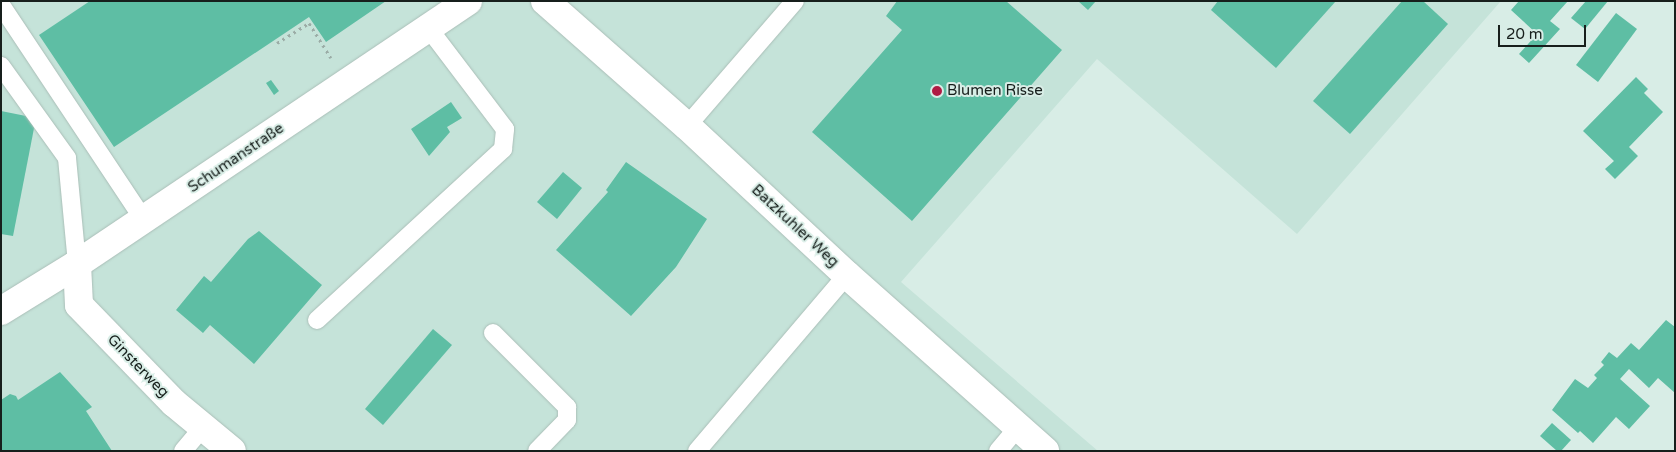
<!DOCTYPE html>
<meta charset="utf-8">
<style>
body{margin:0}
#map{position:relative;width:1676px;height:452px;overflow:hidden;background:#d8ede6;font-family:"Varela Round",sans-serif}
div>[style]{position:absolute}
.built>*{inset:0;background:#c5e3d9}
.building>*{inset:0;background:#5ebea4}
.path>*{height:3px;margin-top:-1.5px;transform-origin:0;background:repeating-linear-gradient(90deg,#9baca6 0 2.5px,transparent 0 6.5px)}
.roads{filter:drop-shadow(0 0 1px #aabeb7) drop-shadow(0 0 1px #aabeb7)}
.lane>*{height:18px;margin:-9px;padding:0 9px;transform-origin:9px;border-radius:9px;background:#fff}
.street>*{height:28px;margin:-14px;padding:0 14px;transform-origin:14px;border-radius:14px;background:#fff}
.dots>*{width:14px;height:14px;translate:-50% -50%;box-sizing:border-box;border:2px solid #d8ede6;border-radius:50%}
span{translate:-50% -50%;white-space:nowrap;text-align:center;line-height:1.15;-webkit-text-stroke:4px #d8ede6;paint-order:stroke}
.poi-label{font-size:15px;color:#171f1c}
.left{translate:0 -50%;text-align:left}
.street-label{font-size:15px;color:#171f1c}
.frame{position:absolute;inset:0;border:2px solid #171f1c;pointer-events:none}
.scale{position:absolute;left:1498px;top:25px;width:88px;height:22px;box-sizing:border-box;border:2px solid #171f1c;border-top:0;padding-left:6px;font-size:15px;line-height:18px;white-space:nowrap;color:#171f1c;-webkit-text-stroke:4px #d8ede6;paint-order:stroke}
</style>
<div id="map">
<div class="built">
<i style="clip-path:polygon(1px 1px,1501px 1px,1297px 234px,1097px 59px,901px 282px,1098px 451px,1px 451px)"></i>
</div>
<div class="building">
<i style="clip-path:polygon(90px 1px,386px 1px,326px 42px,309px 17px,114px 147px,39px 35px)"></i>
<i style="clip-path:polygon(897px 1px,1006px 1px,1062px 50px,912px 221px,812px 132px,902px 30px,886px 16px)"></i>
<i style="clip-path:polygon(1078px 1px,1096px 1px,1088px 10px)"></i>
<i style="clip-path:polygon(1218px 1px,1336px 1px,1276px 68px,1211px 10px)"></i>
<i style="clip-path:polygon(1402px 1px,1423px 1px,1448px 24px,1350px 134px,1313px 101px)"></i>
<i style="clip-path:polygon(1519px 1px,1568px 1px,1550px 21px,1560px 29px,1529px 63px,1519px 54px,1537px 34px,1511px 10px)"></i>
<i style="clip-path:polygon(1586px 1px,1608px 1px,1585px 29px,1571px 18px)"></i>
<i style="clip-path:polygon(1616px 13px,1637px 29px,1598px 82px,1576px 65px)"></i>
<i style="clip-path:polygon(1636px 77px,1648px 89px,1644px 93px,1663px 112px,1629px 147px,1638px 156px,1615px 179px,1605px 169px,1614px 161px,1583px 131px)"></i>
<i style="clip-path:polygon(271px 80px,279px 91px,274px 95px,266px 83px)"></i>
<i style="clip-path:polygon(451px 102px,462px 118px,447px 127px,450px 132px,429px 156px,411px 129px)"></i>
<i style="clip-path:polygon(1px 111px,36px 118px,13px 236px,1px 234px)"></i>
<i style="clip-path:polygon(626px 162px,707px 219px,676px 267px,631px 316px,556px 250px,608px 192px,606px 190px)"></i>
<i style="clip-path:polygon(563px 172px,582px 188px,557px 219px,537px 202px)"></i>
<i style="clip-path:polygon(259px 231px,322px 285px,254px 364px,210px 325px,203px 333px,176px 310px,204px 276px,211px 282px,248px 239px)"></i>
<i style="clip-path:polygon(1666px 320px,1675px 327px,1675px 393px,1658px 378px,1649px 388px,1629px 369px,1620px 379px,1650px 406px,1629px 429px,1616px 417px,1593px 443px,1580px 431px,1578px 433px,1552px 410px,1575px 379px,1588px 388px,1597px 378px,1594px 375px,1604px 365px,1601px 362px,1609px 352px,1617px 358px,1631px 343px,1639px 350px)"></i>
<i style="clip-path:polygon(433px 329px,452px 345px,383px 425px,365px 409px)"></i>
<i style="clip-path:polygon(60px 372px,92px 407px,86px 411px,112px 451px,1px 451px,1px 400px,10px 394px,16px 396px,18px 400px)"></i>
<i style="clip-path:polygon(1552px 423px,1571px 440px,1561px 451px,1557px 451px,1540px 436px)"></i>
</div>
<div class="path">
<i style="left:277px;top:43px;width:38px;rotate:-32deg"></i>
<i style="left:309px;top:23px;width:41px;rotate:57.8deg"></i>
</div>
<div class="roads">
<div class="lane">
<i style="left:1px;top:5px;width:257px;rotate:56.4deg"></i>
<i style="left:1px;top:66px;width:113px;rotate:54.3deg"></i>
<i style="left:67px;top:158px;width:106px;rotate:84.6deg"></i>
<i style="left:687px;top:126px;width:165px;rotate:-49.2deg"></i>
<i style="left:317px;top:320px;width:253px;rotate:-42.6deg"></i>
<i style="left:503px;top:149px;width:20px;rotate:-84deg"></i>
<i style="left:505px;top:129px;width:126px;rotate:-127.2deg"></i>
<i style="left:493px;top:333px;width:105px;rotate:45deg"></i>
<i style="left:567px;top:407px;width:13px;rotate:90deg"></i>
<i style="left:567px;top:420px;width:43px;rotate:134.1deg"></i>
<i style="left:183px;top:451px;width:31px;rotate:-50deg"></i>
<i style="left:697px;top:451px;width:231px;rotate:-49.6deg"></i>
<i style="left:998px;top:451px;width:31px;rotate:-50deg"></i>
</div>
<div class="street">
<i style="left:545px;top:1px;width:189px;rotate:41.4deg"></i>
<i style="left:687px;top:126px;width:219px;rotate:43deg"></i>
<i style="left:847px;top:275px;width:265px;rotate:41.6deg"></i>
<i style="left:77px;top:264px;width:41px;rotate:87.2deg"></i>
<i style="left:79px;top:305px;width:136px;rotate:45.9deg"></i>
<i style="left:174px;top:403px;width:75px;rotate:39.6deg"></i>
<i style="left:1px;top:311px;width:89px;rotate:-31.7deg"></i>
<i style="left:77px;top:264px;width:471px;rotate:-33.9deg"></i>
</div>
</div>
<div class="dots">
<i style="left:937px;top:91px;background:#af1b44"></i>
</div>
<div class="poi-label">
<span class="left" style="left:947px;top:91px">Blumen Risse</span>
</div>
<div class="street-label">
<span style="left:236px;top:158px;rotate:-34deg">Schumanstraße</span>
<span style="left:795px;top:226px;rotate:43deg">Batzkuhler Weg</span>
<span style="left:138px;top:366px;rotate:46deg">Ginsterweg</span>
</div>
<div class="frame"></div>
<div class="scale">20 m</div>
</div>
